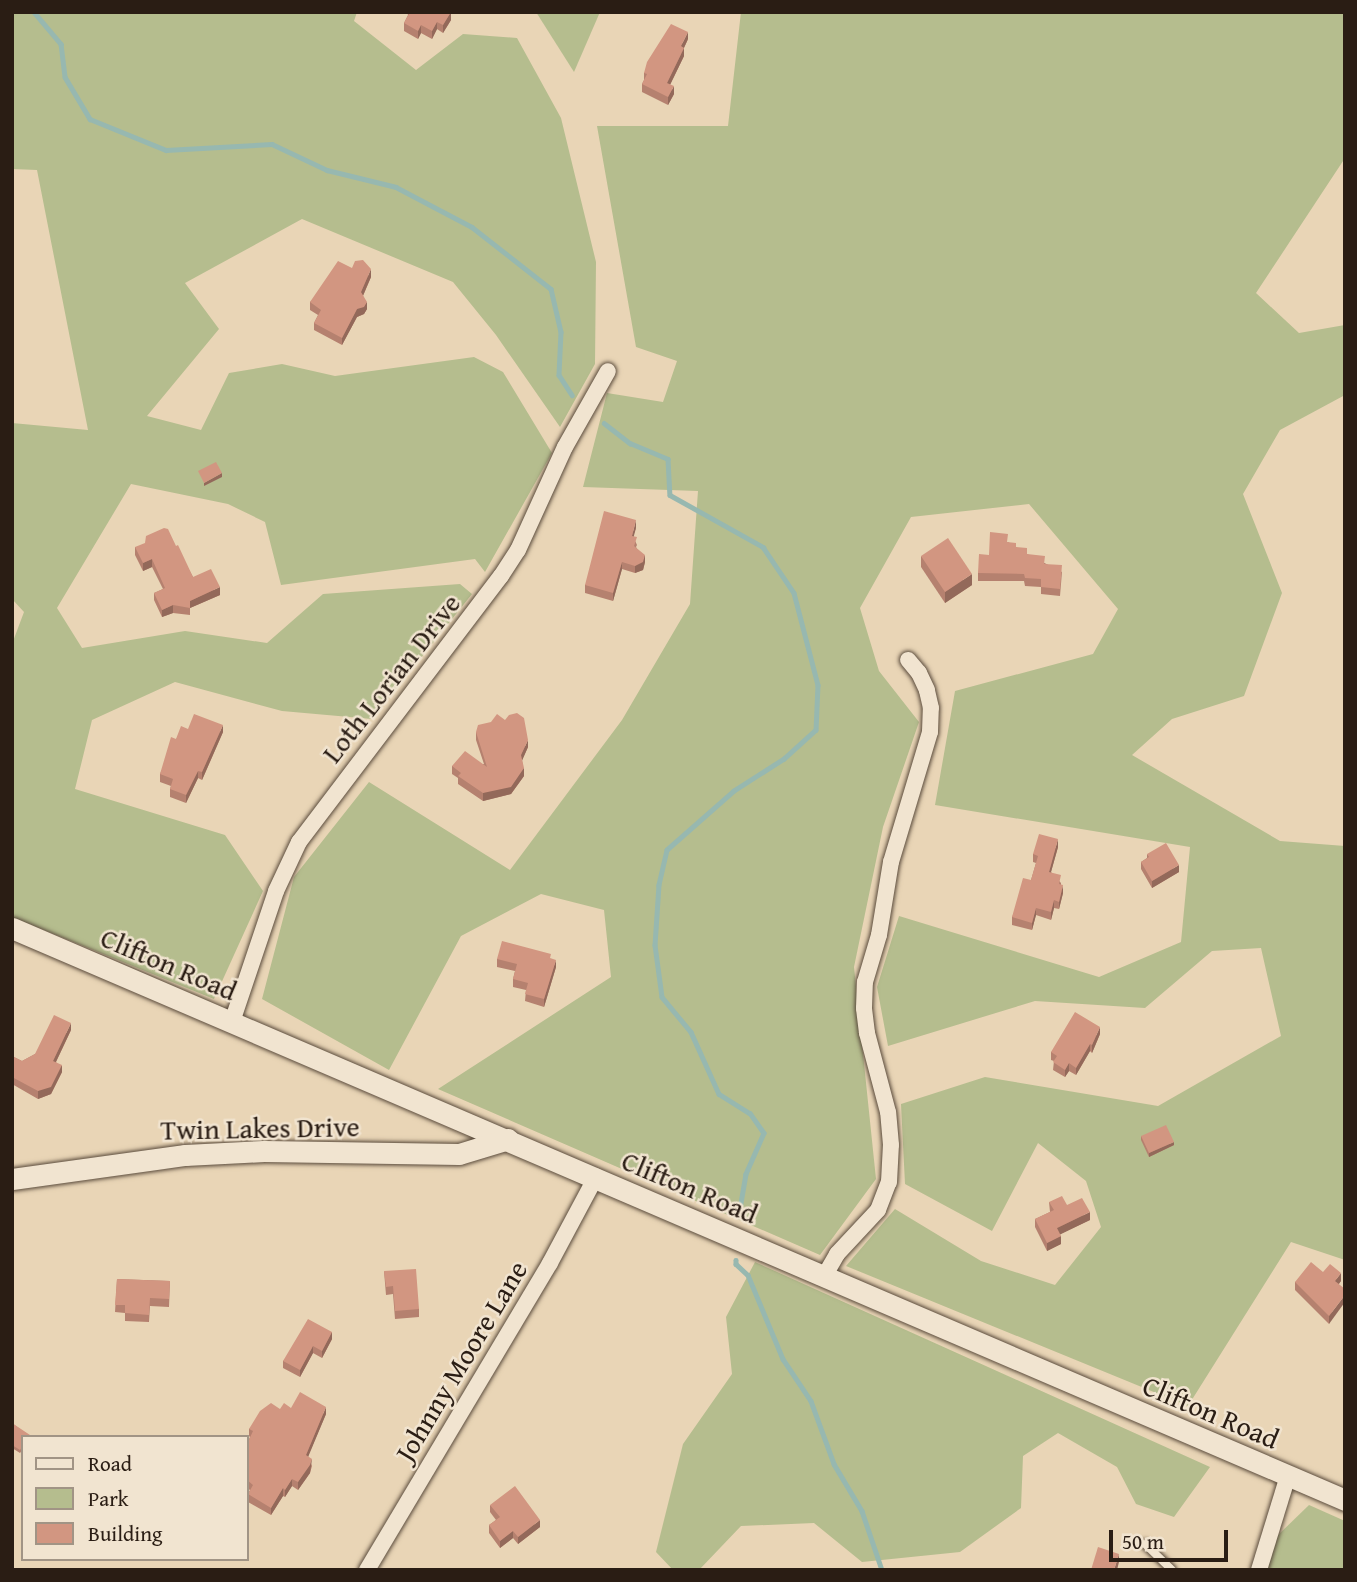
<!DOCTYPE html>
<style>
body{margin:0}
#map{position:relative;width:1357px;height:1582px;overflow:hidden;background:#e9d5b6;font-family:"Gentium Book Plus",serif}
div>[style]{position:absolute}
.green>*{inset:0;background:#b5bd8e}
.stream>*{height:4.5px;margin:-2.25px;padding:0 2.25px;transform-origin:2.25px;border-radius:2.25px;background:#97b8b0}
.roads{filter:drop-shadow(0 0 2px #5a4b3c) drop-shadow(0 0 2px #5a4b3c)}
.lane>*{height:8px;margin:-4px;padding:0 4px;transform-origin:4px;border-radius:4px;background:#f1e4d0}
.street>*{height:16px;margin:-8px;padding:0 8px;transform-origin:8px;border-radius:8px;background:#f1e4d0}
.secondary>*{height:21px;margin:-10.5px;padding:0 10.5px;transform-origin:10.5px;border-radius:10.5px;background:#f1e4d0}
.wall>*{inset:0;background:#b5816f}
.shaded-wall>*{inset:0;background:#93695a}
.building>*{inset:0;background:#d29681}
span{translate:-50% -50%;white-space:nowrap;text-align:center;line-height:1.15;-webkit-text-stroke:5px #f1e4d0;paint-order:stroke}
.street-label{font-size:28px;color:#2a1d14}
.frame{position:absolute;inset:0;border:14px solid #2a1d14;pointer-events:none}
.legend{position:absolute;left:21px;top:1435px;width:228px;height:126px;box-sizing:border-box;background:#f1e4d0;border:2px solid #a19485;margin:0;padding:9px 12px;list-style:none;font-size:21px;color:#2a1d14}
.legend li{display:flex;align-items:center;gap:14px;height:35px}
.legend b{width:35px;border:2px solid #a19485}
.scale{position:absolute;left:1109px;top:1530px;width:119px;height:32px;box-sizing:border-box;border:4px solid #2a1d14;border-top:0;padding-left:9px;font-size:21px;line-height:24px;white-space:nowrap;color:#2a1d14;-webkit-text-stroke:5px #f1e4d0;paint-order:stroke}
</style>
<div id="map">
<div class="green">
<i style="clip-path:polygon(12px 12px,357px 12px,354px 21px,416px 70px,463px 34px,517px 38px,561px 118px,596px 262px,595px 364px,560px 427px,496px 335px,453px 282px,302px 219px,185px 283px,219px 329px,147px 416px,201px 430px,229px 373px,282px 364px,335px 376px,474px 357px,503px 372px,552px 453px,485px 572px,475px 559px,281px 585px,265px 522px,228px 504px,131px 484px,57px 608px,82px 648px,185px 631px,267px 643px,323px 594px,460px 584px,472px 594px,372px 719px,282px 711px,175px 682px,92px 720px,75px 789px,225px 835px,263px 891px,214px 999px,12px 917px,12px 644px,24px 612px,12px 599px,12px 423px,88px 430px,37px 170px,12px 169px)"></i>
<i style="clip-path:polygon(536px 12px,600px 12px,574px 72px)"></i>
<i style="clip-path:polygon(741px 12px,1345px 12px,1345px 158px,1256px 293px,1299px 333px,1345px 325px,1345px 395px,1280px 430px,1243px 494px,1282px 593px,1244px 696px,1172px 719px,1132px 755px,1280px 841px,1345px 846px,1345px 1260px,1291px 1242px,1188px 1406px,846px 1266px,895px 1209px,981px 1261px,1055px 1285px,1101px 1227px,1086px 1181px,1038px 1143px,992px 1231px,905px 1184px,901px 1104px,985px 1077px,1158px 1106px,1281px 1036px,1261px 948px,1212px 951px,1145px 1008px,1035px 1001px,888px 1046px,877px 987px,899px 916px,1099px 977px,1181px 942px,1190px 847px,935px 805px,955px 691px,1093px 654px,1118px 609px,1029px 504px,911px 517px,860px 608px,879px 671px,919px 722px,883px 827px,854px 967px,876px 1179px,820px 1255px,438px 1089px,611px 977px,604px 910px,541px 894px,461px 936px,389px 1070px,262px 999px,294px 877px,369px 782px,510px 870px,622px 720px,690px 604px,698px 491px,583px 487px,607px 393px,663px 402px,677px 361px,636px 347px,597px 126px,728px 126px)"></i>
<i style="clip-path:polygon(755px 1262px,1210px 1467px,1174px 1517px,1136px 1504px,1117px 1467px,1058px 1433px,1023px 1456px,1021px 1508px,960px 1552px,862px 1562px,814px 1523px,741px 1526px,699px 1570px,673px 1570px,656px 1552px,683px 1444px,732px 1374px,726px 1317px)"></i>
<i style="clip-path:polygon(1309px 1505px,1345px 1521px,1345px 1570px,1267px 1570px,1276px 1537px)"></i>
</div>
<div class="stream">
<i style="left:34px;top:12px;width:42px;rotate:49.8deg"></i>
<i style="left:61px;top:44px;width:33px;rotate:83deg"></i>
<i style="left:65px;top:77px;width:49px;rotate:59.2deg"></i>
<i style="left:90px;top:119px;width:82px;rotate:22.2deg"></i>
<i style="left:166px;top:150px;width:106px;rotate:-3.2deg"></i>
<i style="left:272px;top:144px;width:61px;rotate:25.3deg"></i>
<i style="left:327px;top:170px;width:71px;rotate:13.8deg"></i>
<i style="left:396px;top:187px;width:86px;rotate:27.8deg"></i>
<i style="left:472px;top:227px;width:100px;rotate:38.1deg"></i>
<i style="left:551px;top:289px;width:44px;rotate:76.9deg"></i>
<i style="left:561px;top:332px;width:43px;rotate:92.7deg"></i>
<i style="left:559px;top:375px;width:24px;rotate:57deg"></i>
<i style="left:604px;top:423px;width:33px;rotate:38deg"></i>
<i style="left:630px;top:443px;width:41px;rotate:22.8deg"></i>
<i style="left:668px;top:459px;width:36px;rotate:87deg"></i>
<i style="left:670px;top:495px;width:107px;rotate:29.2deg"></i>
<i style="left:763px;top:547px;width:55px;rotate:56deg"></i>
<i style="left:794px;top:593px;width:95px;rotate:75.4deg"></i>
<i style="left:818px;top:685px;width:45px;rotate:92.5deg"></i>
<i style="left:816px;top:730px;width:43px;rotate:137.8deg"></i>
<i style="left:784px;top:759px;width:59px;rotate:147.4deg"></i>
<i style="left:734px;top:791px;width:89px;rotate:138.6deg"></i>
<i style="left:667px;top:850px;width:36px;rotate:103deg"></i>
<i style="left:659px;top:885px;width:60px;rotate:93.8deg"></i>
<i style="left:655px;top:945px;width:52px;rotate:82.3deg"></i>
<i style="left:662px;top:997px;width:45px;rotate:50.4deg"></i>
<i style="left:691px;top:1032px;width:68px;rotate:65.7deg"></i>
<i style="left:719px;top:1094px;width:36px;rotate:32deg"></i>
<i style="left:750px;top:1113px;width:24px;rotate:55deg"></i>
<i style="left:764px;top:1133px;width:45px;rotate:113.7deg"></i>
<i style="left:746px;top:1174px;width:42px;rotate:99.7deg"></i>
<i style="left:736px;top:1260px;width:4px;rotate:90deg"></i>
<i style="left:736px;top:1264px;width:16px;rotate:43deg"></i>
<i style="left:748px;top:1275px;width:91px;rotate:67.4deg"></i>
<i style="left:783px;top:1359px;width:50px;rotate:56.3deg"></i>
<i style="left:811px;top:1401px;width:67px;rotate:69.9deg"></i>
<i style="left:834px;top:1464px;width:55px;rotate:59.2deg"></i>
<i style="left:862px;top:1511px;width:62px;rotate:71.3deg"></i>
</div>
<div class="roads">
<div class="lane">
<i style="left:1145px;top:1544px;width:37px;rotate:44deg"></i>
</div>
<div class="street">
<i style="left:232px;top:1022px;width:138px;rotate:-71.4deg"></i>
<i style="left:276px;top:891px;width:54px;rotate:-64.9deg"></i>
<i style="left:299px;top:842px;width:334px;rotate:-52.8deg"></i>
<i style="left:501px;top:576px;width:31px;rotate:-57deg"></i>
<i style="left:518px;top:550px;width:113px;rotate:-65.5deg"></i>
<i style="left:565px;top:447px;width:87px;rotate:-60.5deg"></i>
<i style="left:825px;top:1275px;width:24px;rotate:-60deg"></i>
<i style="left:837px;top:1254px;width:60px;rotate:-47deg"></i>
<i style="left:878px;top:1210px;width:30px;rotate:-69deg"></i>
<i style="left:889px;top:1182px;width:37px;rotate:-87deg"></i>
<i style="left:891px;top:1145px;width:33px;rotate:-95deg"></i>
<i style="left:888px;top:1112px;width:82px;rotate:-104.9deg"></i>
<i style="left:867px;top:1033px;width:25px;rotate:-97deg"></i>
<i style="left:864px;top:1008px;width:26px;rotate:-88deg"></i>
<i style="left:865px;top:982px;width:49px;rotate:-73.4deg"></i>
<i style="left:879px;top:935px;width:74px;rotate:-80.7deg"></i>
<i style="left:891px;top:862px;width:136px;rotate:-73.3deg"></i>
<i style="left:930px;top:732px;width:24px;rotate:-88deg"></i>
<i style="left:931px;top:708px;width:18px;rotate:-103deg"></i>
<i style="left:927px;top:690px;width:19px;rotate:-115deg"></i>
<i style="left:919px;top:673px;width:17px;rotate:-130deg"></i>
<i style="left:367px;top:1570px;width:357px;rotate:-59.2deg"></i>
<i style="left:550px;top:1263px;width:98px;rotate:-61.9deg"></i>
<i style="left:1259px;top:1570px;width:98px;rotate:-72.9deg"></i>
</div>
<div class="secondary">
<i style="left:12px;top:928px;width:1451px;rotate:23.22deg"></i>
<i style="left:12px;top:1179px;width:175px;rotate:-7.9deg"></i>
<i style="left:185px;top:1155px;width:79px;rotate:-2.9deg"></i>
<i style="left:264px;top:1151px;width:195px;rotate:0.9deg"></i>
<i style="left:459px;top:1154px;width:51px;rotate:-17deg"></i>
</div>
</div>
<div class="wall">
<i style="clip-path:polygon(407px 12px,450px 12px,451px 20px,443px 33px,437px 29px,432px 39px,421px 33px,418px 39px,404px 31px,404px 23px,408px 15px)"></i>
<i style="clip-path:polygon(688px 39px,684px 48px,684px 56px,670px 85px,674px 94px,668px 105px,642px 92px,642px 84px,644px 80px,644px 73px)"></i>
<i style="clip-path:polygon(352px 268px,371px 277px,363px 296px,367px 309px,364px 314px,357px 317px,342px 345px,314px 330px,314px 323px,318px 315px,310px 310px,310px 302px)"></i>
<i style="clip-path:polygon(636px 528px,633px 536px,637px 545px,636px 547px,645px 562px,643px 570px,635px 573px,622px 569px,613px 601px,585px 593px,585px 585px)"></i>
<i style="clip-path:polygon(1008px 542px,1027px 554px,1062px 572px,1060px 596px,1041px 594px,1041px 587px,1025px 586px,1024px 581px,978px 581px,978px 573px,989px 555px)"></i>
<i style="clip-path:polygon(176px 546px,193px 577px,220px 595px,190px 608px,190px 615px,173px 613px,162px 617px,154px 600px,154px 593px,163px 589px,152px 567px,143px 571px,135px 555px,135px 547px)"></i>
<i style="clip-path:polygon(921px 556px,972px 585px,945px 603px,921px 567px)"></i>
<i style="clip-path:polygon(188px 729px,223px 732px,202px 780px,198px 778px,186px 803px,170px 797px,170px 789px,171px 786px,160px 782px,160px 774px,176px 739px)"></i>
<i style="clip-path:polygon(476px 732px,528px 747px,522px 760px,524px 776px,511px 794px,483px 801px,458px 784px,458px 778px,452px 774px,452px 766px,484px 764px,476px 740px)"></i>
<i style="clip-path:polygon(1058px 847px,1051px 872px,1061px 883px,1061px 885px,1063px 893px,1059px 909px,1054px 908px,1051px 920px,1036px 915px,1032px 930px,1012px 925px,1012px 917px,1031px 880px,1036px 863px,1033px 862px,1033px 854px)"></i>
<i style="clip-path:polygon(1147px 854px,1179px 872px,1152px 888px,1141px 869px,1141px 862px,1147px 858px)"></i>
<i style="clip-path:polygon(497px 959px,551px 959px,556px 967px,544px 1007px,525px 1001px,526px 990px,513px 987px,513px 979px,515px 971px,497px 967px)"></i>
<i style="clip-path:polygon(71px 1030px,56px 1062px,62px 1072px,51px 1094px,38px 1099px,12px 1084px,12px 1056px,22px 1061px,35px 1054px)"></i>
<i style="clip-path:polygon(1100px 1034px,1092px 1053px,1090px 1051px,1076px 1075px,1069px 1071px,1065px 1077px,1053px 1070px,1054px 1061px,1051px 1060px,1051px 1052px)"></i>
<i style="clip-path:polygon(1141px 1136px,1174px 1145px,1149px 1157px,1141px 1140px)"></i>
<i style="clip-path:polygon(1049px 1202px,1067px 1205px,1090px 1220px,1060px 1234px,1061px 1244px,1047px 1251px,1035px 1227px,1035px 1219px,1050px 1212px)"></i>
<i style="clip-path:polygon(384px 1271px,419px 1309px,419px 1317px,395px 1319px,393px 1294px,386px 1295px)"></i>
<i style="clip-path:polygon(1323px 1272px,1341px 1281px,1339px 1284px,1329px 1324px,1295px 1290px,1295px 1282px)"></i>
<i style="clip-path:polygon(117px 1279px,170px 1281px,169px 1307px,150px 1306px,149px 1322px,125px 1321px,125px 1313px,115px 1312px)"></i>
<i style="clip-path:polygon(332px 1332px,332px 1339px,322px 1358px,313px 1353px,300px 1377px,283px 1368px,283px 1361px)"></i>
<i style="clip-path:polygon(291px 1408px,326px 1414px,308px 1456px,312px 1466px,310px 1473px,298px 1490px,292px 1486px,285px 1497px,283px 1496px,271px 1515px,248px 1502px,248px 1494px,250px 1490px,247px 1488px,247px 1444px,250px 1437px,249px 1436px,249px 1429px,280px 1409px)"></i>
<i style="clip-path:polygon(12px 1423px,30px 1437px,23px 1437px,23px 1449px,20px 1453px,12px 1448px)"></i>
<i style="clip-path:polygon(490px 1505px,540px 1527px,518px 1544px,513px 1538px,500px 1548px,489px 1533px,489px 1525px,496px 1520px,490px 1512px)"></i>
</div>
<div class="shaded-wall">
<i style="clip-path:polygon(451px 12px,451px 20px,443px 33px,443px 25px)"></i>
<i style="clip-path:polygon(437px 22px,437px 29px,432px 39px,432px 31px)"></i>
<i style="clip-path:polygon(421px 25px,421px 33px,418px 39px,418px 31px)"></i>
<i style="clip-path:polygon(688px 32px,688px 39px,681px 54px,681px 46px)"></i>
<i style="clip-path:polygon(684px 48px,684px 56px,667px 91px,667px 83px)"></i>
<i style="clip-path:polygon(674px 86px,674px 94px,668px 105px,668px 97px)"></i>
<i style="clip-path:polygon(371px 269px,371px 277px,361px 300px,361px 292px)"></i>
<i style="clip-path:polygon(367px 302px,367px 309px,364px 314px,357px 317px,342px 345px,342px 338px,357px 309px)"></i>
<i style="clip-path:polygon(222px 473px,222px 477px,204px 486px,204px 483px)"></i>
<i style="clip-path:polygon(636px 520px,636px 528px,632px 543px,632px 536px)"></i>
<i style="clip-path:polygon(645px 555px,645px 562px,643px 570px,635px 573px,635px 566px)"></i>
<i style="clip-path:polygon(152px 559px,152px 567px,143px 571px,143px 563px)"></i>
<i style="clip-path:polygon(622px 562px,622px 569px,613px 601px,613px 593px)"></i>
<i style="clip-path:polygon(972px 574px,972px 585px,945px 603px,945px 592px)"></i>
<i style="clip-path:polygon(220px 587px,220px 595px,190px 608px,190px 601px)"></i>
<i style="clip-path:polygon(173px 605px,173px 613px,162px 617px,162px 610px)"></i>
<i style="clip-path:polygon(223px 725px,223px 732px,202px 780px,202px 772px)"></i>
<i style="clip-path:polygon(528px 740px,528px 747px,521px 763px,521px 755px)"></i>
<i style="clip-path:polygon(524px 768px,524px 776px,511px 794px,483px 801px,483px 793px)"></i>
<i style="clip-path:polygon(198px 771px,198px 778px,186px 803px,186px 795px)"></i>
<i style="clip-path:polygon(1058px 839px,1058px 847px,1049px 879px,1049px 872px)"></i>
<i style="clip-path:polygon(1179px 865px,1179px 872px,1152px 888px,1152px 881px)"></i>
<i style="clip-path:polygon(1063px 885px,1063px 893px,1059px 909px,1059px 902px)"></i>
<i style="clip-path:polygon(1054px 900px,1054px 908px,1051px 920px,1051px 912px)"></i>
<i style="clip-path:polygon(1036px 908px,1036px 915px,1032px 930px,1032px 923px)"></i>
<i style="clip-path:polygon(556px 960px,556px 967px,544px 1007px,544px 999px)"></i>
<i style="clip-path:polygon(71px 1023px,71px 1030px,53px 1068px,53px 1061px)"></i>
<i style="clip-path:polygon(1100px 1027px,1100px 1034px,1092px 1053px,1092px 1045px)"></i>
<i style="clip-path:polygon(1090px 1044px,1090px 1051px,1076px 1075px,1076px 1068px)"></i>
<i style="clip-path:polygon(1069px 1063px,1069px 1071px,1065px 1077px,1065px 1070px)"></i>
<i style="clip-path:polygon(62px 1065px,62px 1072px,51px 1094px,38px 1099px,38px 1091px)"></i>
<i style="clip-path:polygon(1174px 1142px,1174px 1145px,1149px 1157px,1149px 1153px)"></i>
<i style="clip-path:polygon(1090px 1212px,1090px 1220px,1057px 1236px,1057px 1228px)"></i>
<i style="clip-path:polygon(1061px 1236px,1061px 1244px,1047px 1251px,1047px 1243px)"></i>
<i style="clip-path:polygon(1341px 1273px,1341px 1281px,1335px 1288px,1335px 1281px)"></i>
<i style="clip-path:polygon(1345px 1295px,1345px 1302px,1329px 1324px,1329px 1316px)"></i>
<i style="clip-path:polygon(332px 1332px,332px 1339px,322px 1358px,322px 1351px)"></i>
<i style="clip-path:polygon(313px 1346px,313px 1353px,300px 1377px,300px 1370px)"></i>
<i style="clip-path:polygon(326px 1407px,326px 1414px,306px 1462px,306px 1455px)"></i>
<i style="clip-path:polygon(312px 1459px,310px 1473px,298px 1490px,298px 1482px)"></i>
<i style="clip-path:polygon(292px 1479px,292px 1486px,285px 1497px,285px 1490px)"></i>
<i style="clip-path:polygon(283px 1488px,283px 1496px,271px 1515px,271px 1508px)"></i>
<i style="clip-path:polygon(540px 1520px,540px 1527px,518px 1544px,518px 1537px)"></i>
<i style="clip-path:polygon(513px 1531px,513px 1538px,500px 1548px,500px 1541px)"></i>
<i style="clip-path:polygon(1119px 1554px,1119px 1562px,1117px 1570px,1114px 1570px)"></i>
</div>
<div class="building">
<i style="clip-path:polygon(410px 12px,451px 12px,443px 25px,437px 22px,432px 31px,421px 25px,418px 31px,404px 23px)"></i>
<i style="clip-path:polygon(671px 24px,688px 32px,681px 46px,684px 48px,667px 83px,674px 86px,668px 97px,642px 84px,647px 74px,644px 73px,647px 62px)"></i>
<i style="clip-path:polygon(363px 260px,371px 269px,361px 292px,367px 302px,364px 307px,357px 309px,342px 338px,314px 323px,321px 310px,310px 302px,338px 261px,352px 268px,355px 261px)"></i>
<i style="clip-path:polygon(216px 462px,222px 473px,204px 483px,198px 471px)"></i>
<i style="clip-path:polygon(604px 511px,636px 520px,632px 536px,637px 537px,634px 546px,645px 555px,643px 562px,635px 566px,622px 562px,613px 593px,585px 585px)"></i>
<i style="clip-path:polygon(164px 528px,168px 529px,176px 546px,178px 545px,193px 577px,211px 569px,220px 587px,190px 601px,190px 608px,173px 605px,162px 610px,154px 593px,165px 588px,152px 559px,143px 563px,135px 547px,145px 543px,146px 536px)"></i>
<i style="clip-path:polygon(990px 532px,1008px 534px,1007px 542px,1016px 543px,1016px 547px,1027px 548px,1027px 554px,1045px 556px,1044px 564px,1062px 565px,1060px 589px,1041px 587px,1041px 579px,1025px 578px,1024px 574px,978px 573px,979px 554px,989px 555px)"></i>
<i style="clip-path:polygon(948px 538px,972px 574px,945px 592px,921px 556px)"></i>
<i style="clip-path:polygon(517px 713px,524px 718px,528px 740px,521px 755px,524px 768px,511px 787px,483px 793px,458px 776px,461px 773px,452px 766px,465px 751px,487px 767px,476px 732px,478px 725px,491px 722px,497px 714px,505px 720px,509px 715px)"></i>
<i style="clip-path:polygon(194px 714px,223px 725px,202px 772px,198px 771px,186px 795px,170px 789px,173px 779px,160px 774px,171px 737px,176px 739px,181px 726px,188px 729px)"></i>
<i style="clip-path:polygon(1039px 834px,1058px 839px,1049px 872px,1061px 875px,1059px 884px,1063px 885px,1059px 902px,1054px 900px,1051px 912px,1036px 908px,1032px 923px,1012px 917px,1023px 878px,1031px 880px,1038px 856px,1033px 854px)"></i>
<i style="clip-path:polygon(1166px 843px,1179px 865px,1152px 881px,1141px 862px,1149px 857px,1147px 854px)"></i>
<i style="clip-path:polygon(502px 941px,551px 954px,550px 958px,556px 960px,544px 999px,525px 994px,528px 983px,513px 979px,517px 964px,497px 959px)"></i>
<i style="clip-path:polygon(1075px 1012px,1100px 1027px,1092px 1045px,1090px 1044px,1076px 1068px,1069px 1063px,1065px 1070px,1053px 1062px,1057px 1056px,1051px 1052px)"></i>
<i style="clip-path:polygon(54px 1015px,71px 1023px,53px 1061px,62px 1065px,51px 1087px,38px 1091px,12px 1077px,12px 1056px,22px 1061px,35px 1054px)"></i>
<i style="clip-path:polygon(1166px 1125px,1174px 1142px,1149px 1153px,1141px 1136px)"></i>
<i style="clip-path:polygon(1062px 1196px,1067px 1205px,1082px 1198px,1090px 1212px,1057px 1228px,1061px 1236px,1047px 1243px,1035px 1219px,1054px 1210px,1049px 1202px)"></i>
<i style="clip-path:polygon(1311px 1262px,1323px 1272px,1330px 1264px,1341px 1273px,1335px 1281px,1345px 1289px,1345px 1295px,1329px 1316px,1295px 1282px)"></i>
<i style="clip-path:polygon(416px 1269px,419px 1309px,395px 1311px,393px 1286px,386px 1287px,384px 1271px)"></i>
<i style="clip-path:polygon(117px 1279px,170px 1281px,169px 1299px,150px 1298px,149px 1315px,125px 1313px,125px 1305px,115px 1305px)"></i>
<i style="clip-path:polygon(308px 1319px,332px 1332px,322px 1351px,313px 1346px,300px 1370px,283px 1361px)"></i>
<i style="clip-path:polygon(300px 1392px,326px 1407px,306px 1455px,312px 1459px,310px 1465px,298px 1482px,292px 1479px,285px 1490px,283px 1488px,271px 1508px,248px 1494px,253px 1485px,247px 1480px,247px 1444px,253px 1431px,249px 1429px,260px 1411px,271px 1403px,280px 1409px,284px 1403px,291px 1408px)"></i>
<i style="clip-path:polygon(12px 1423px,30px 1435px,29px 1437px,23px 1437px,23px 1446px,20px 1450px,12px 1445px)"></i>
<i style="clip-path:polygon(515px 1486px,540px 1520px,518px 1537px,513px 1531px,500px 1541px,489px 1525px,500px 1517px,490px 1505px)"></i>
<i style="clip-path:polygon(1098px 1547px,1119px 1554px,1114px 1570px,1091px 1570px)"></i>
</div>
<div class="street-label">
<span style="left:391px;top:678px;rotate:-52deg">Loth Lorian Drive</span>
<span style="left:169px;top:964px;rotate:23deg">Clifton Road</span>
<span style="left:260px;top:1128px;rotate:-1deg">Twin Lakes Drive</span>
<span style="left:690px;top:1187px;rotate:23deg">Clifton Road</span>
<span style="left:461px;top:1361px;rotate:-59deg">Johnny Moore Lane</span>
<span style="left:1211px;top:1412px;rotate:23deg">Clifton Road</span>
</div>
<div class="frame"></div>
<ul class="legend">
<li><b style="height:9px;background:#f1e4d0"></b>Road</li>
<li><b style="height:19px;background:#b5bd8e"></b>Park</li>
<li><b style="height:19px;background:#d29681"></b>Building</li>
</ul>
<div class="scale">50 m</div>
</div>
